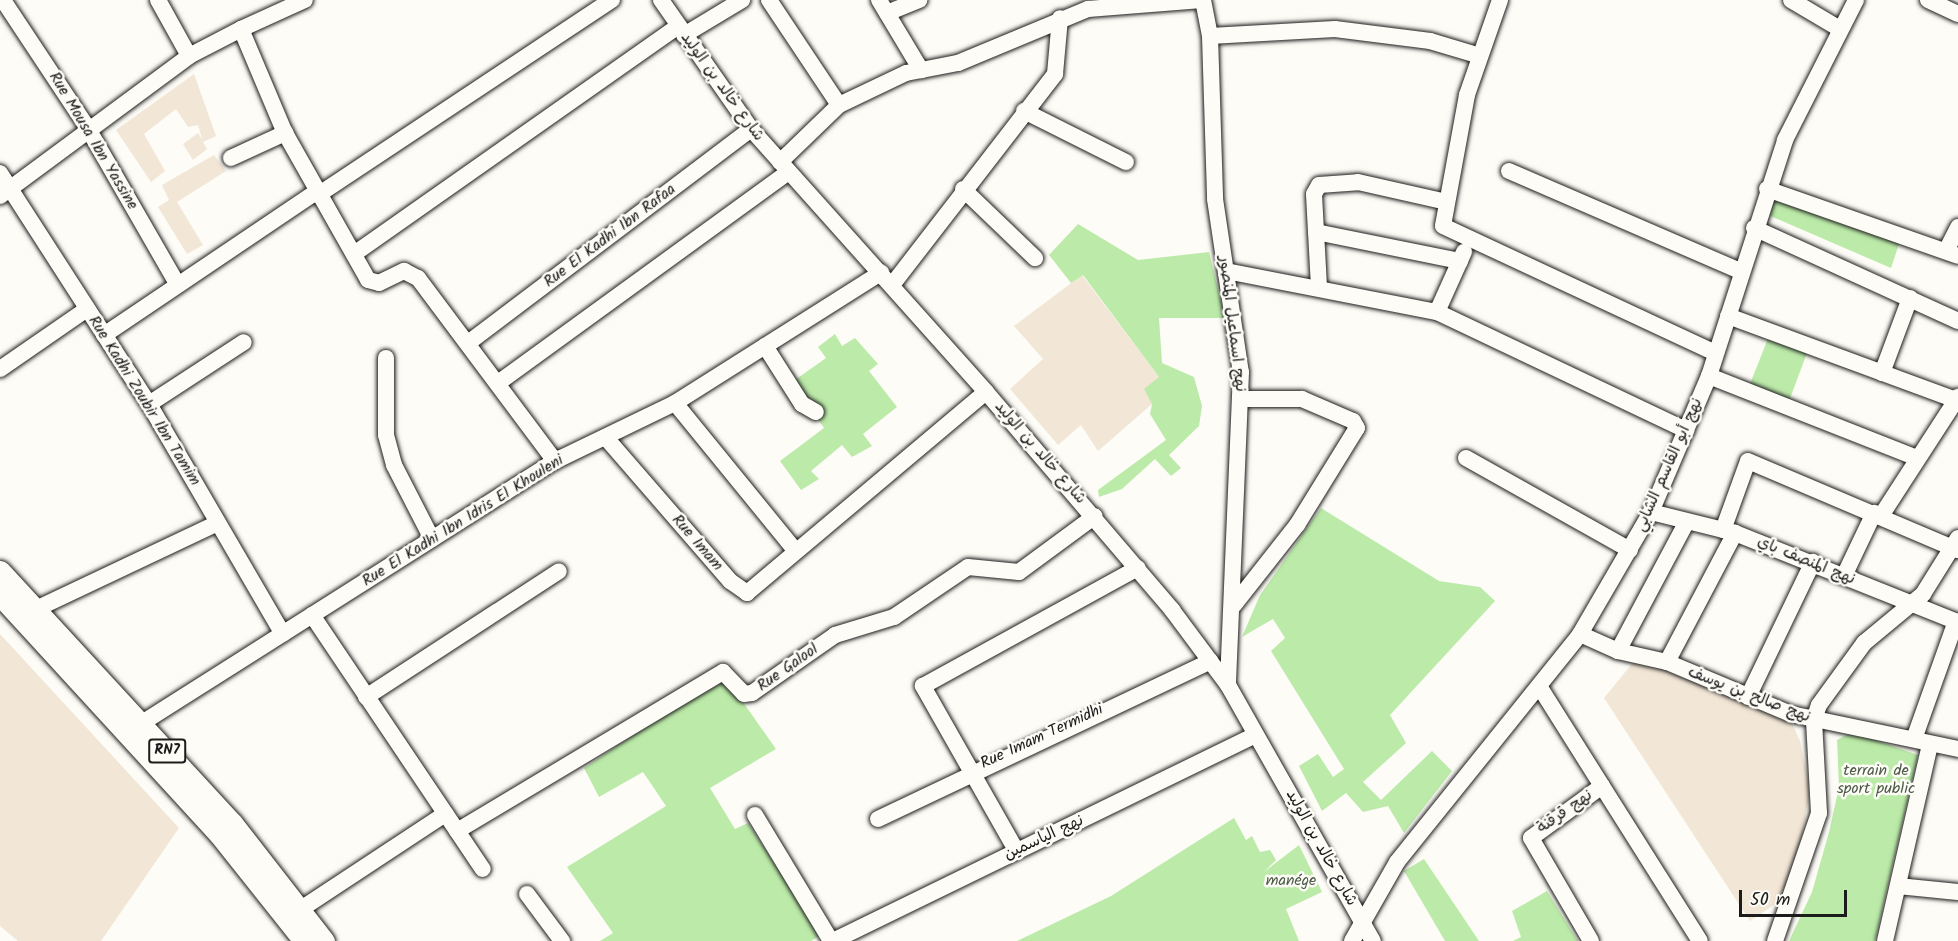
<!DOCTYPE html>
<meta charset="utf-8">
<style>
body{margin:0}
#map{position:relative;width:1958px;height:941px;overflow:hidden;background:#fdfcf7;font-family:Kalam,"Playpen Sans Arabic",sans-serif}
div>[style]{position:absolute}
.built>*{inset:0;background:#f2e6d6}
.green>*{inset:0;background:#bceba9}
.roads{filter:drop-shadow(0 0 2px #1c1c1c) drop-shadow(0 0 2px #1c1c1c)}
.minor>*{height:16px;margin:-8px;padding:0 8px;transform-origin:8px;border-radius:8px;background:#fdfcf7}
.major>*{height:21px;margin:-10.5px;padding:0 10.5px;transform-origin:10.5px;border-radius:10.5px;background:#fdfcf7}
span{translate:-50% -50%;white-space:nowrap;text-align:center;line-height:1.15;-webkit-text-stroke:5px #fdfcf7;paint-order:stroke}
.shield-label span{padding:2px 4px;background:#fdfcf7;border:2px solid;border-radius:4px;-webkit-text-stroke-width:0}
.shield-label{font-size:15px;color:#1c1c1c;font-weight:700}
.street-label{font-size:16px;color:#1c1c1c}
.park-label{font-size:16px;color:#4c5a46}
.scale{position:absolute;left:1739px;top:890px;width:108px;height:27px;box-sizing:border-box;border:3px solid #1c1c1c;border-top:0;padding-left:8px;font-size:18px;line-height:21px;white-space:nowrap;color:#1c1c1c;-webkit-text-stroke:4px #fdfcf7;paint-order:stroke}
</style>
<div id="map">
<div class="built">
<i style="clip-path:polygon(194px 74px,216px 136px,203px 142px,207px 149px,193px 160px,183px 144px,198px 133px,202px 139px,198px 125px,188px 127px,176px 109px,144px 134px,165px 171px,151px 182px,116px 130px)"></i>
<i style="clip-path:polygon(214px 155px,226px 171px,177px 202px,203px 245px,187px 254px,158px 207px,169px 200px,162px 185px)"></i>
<i style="clip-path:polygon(1082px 275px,1159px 377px,1152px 404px,1098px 451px,1081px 425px,1058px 445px,1010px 389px,1043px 359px,1014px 326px)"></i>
<i style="clip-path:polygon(0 634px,179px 828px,101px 941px,18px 941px,0 926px)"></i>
<i style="clip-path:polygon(1640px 654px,1785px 708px,1800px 741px,1810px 789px,1802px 837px,1781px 900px,1750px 921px,1604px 698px)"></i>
</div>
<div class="green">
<i style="clip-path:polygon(1772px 198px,1900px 241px,1891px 268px,1768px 215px)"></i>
<i style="clip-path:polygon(1078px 224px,1138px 260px,1209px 252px,1225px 318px,1159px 318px,1162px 363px,1194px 377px,1202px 406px,1199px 426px,1169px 455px,1181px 468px,1171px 476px,1155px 459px,1122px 489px,1099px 497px,1098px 490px,1166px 440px,1150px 414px,1152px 404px,1144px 389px,1159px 377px,1083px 275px,1071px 283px,1049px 255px)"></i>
<i style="clip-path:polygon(835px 334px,842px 346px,855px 338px,878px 364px,869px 371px,897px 407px,863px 434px,872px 446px,852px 457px,842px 445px,811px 471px,819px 479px,801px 490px,780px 461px,824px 428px,792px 382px,826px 358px,818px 347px)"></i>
<i style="clip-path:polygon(1769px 336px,1807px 353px,1789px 401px,1750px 384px)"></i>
<i style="clip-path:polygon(1321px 508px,1439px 581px,1480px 587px,1495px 601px,1390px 715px,1406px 743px,1363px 782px,1381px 800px,1432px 751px,1452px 771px,1404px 833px,1388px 806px,1363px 812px,1346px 793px,1322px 811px,1299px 766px,1318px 754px,1333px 777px,1344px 769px,1271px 651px,1285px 638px,1273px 619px,1242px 637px,1260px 595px)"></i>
<i style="clip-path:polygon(724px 675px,776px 749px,710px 788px,735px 829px,748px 823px,821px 935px,811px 941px,600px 941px,613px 933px,567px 867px,666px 806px,643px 772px,599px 797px,584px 768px)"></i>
<i style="clip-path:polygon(1852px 732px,1918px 755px,1875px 941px,1789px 941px,1812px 892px,1829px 832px,1839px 787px,1837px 740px)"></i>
<i style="clip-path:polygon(1234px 818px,1246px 840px,1252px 836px,1260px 852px,1270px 850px,1276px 860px,1264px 872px,1299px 845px,1322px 892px,1286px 909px,1299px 941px,1017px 941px,1111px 896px)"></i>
<i style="clip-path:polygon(1424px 859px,1479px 941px,1445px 941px,1404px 871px)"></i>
<i style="clip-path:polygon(1547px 891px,1578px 941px,1513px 941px,1521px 937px,1512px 911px)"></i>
</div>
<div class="roads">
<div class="minor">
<i style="left:3px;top:0;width:152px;rotate:56.5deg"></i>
<i style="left:87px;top:127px;width:182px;rotate:60.1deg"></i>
<i style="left:158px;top:0;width:64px;rotate:61deg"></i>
<i style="left:661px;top:0;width:157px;rotate:55.1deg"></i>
<i style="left:751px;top:129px;width:353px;rotate:48.2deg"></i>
<i style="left:986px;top:392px;width:287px;rotate:49.5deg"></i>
<i style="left:1172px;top:610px;width:94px;rotate:53.3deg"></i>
<i style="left:1228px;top:685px;width:294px;rotate:60.5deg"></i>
<i style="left:769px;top:0;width:126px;rotate:56.3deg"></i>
<i style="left:879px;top:0;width:82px;rotate:59deg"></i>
<i style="left:1203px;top:0;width:37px;rotate:79deg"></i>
<i style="left:1210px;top:36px;width:163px;rotate:88.2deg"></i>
<i style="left:1215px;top:199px;width:175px;rotate:81.5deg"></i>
<i style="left:1241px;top:372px;width:313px;rotate:92.4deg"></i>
<i style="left:1500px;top:0;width:101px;rotate:109.2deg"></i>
<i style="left:1467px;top:95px;width:133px;rotate:100.4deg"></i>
<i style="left:1443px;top:226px;width:300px;rotate:25deg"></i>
<i style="left:1791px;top:0;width:57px;rotate:30.6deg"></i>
<i style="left:1928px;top:0;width:33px;rotate:25deg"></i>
<i style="left:887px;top:13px;width:35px;rotate:-22deg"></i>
<i style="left:241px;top:29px;width:70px;rotate:-24.4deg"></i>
<i style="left:684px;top:35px;width:68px;rotate:-31.1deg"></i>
<i style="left:1210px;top:36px;width:125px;rotate:-3.2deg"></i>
<i style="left:1335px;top:29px;width:96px;rotate:7.2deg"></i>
<i style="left:1430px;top:41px;width:52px;rotate:16.7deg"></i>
<i style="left:1024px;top:111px;width:114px;rotate:26.6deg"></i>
<i style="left:231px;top:158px;width:60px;rotate:-24.8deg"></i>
<i style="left:780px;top:162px;width:82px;rotate:-44deg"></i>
<i style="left:839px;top:105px;width:74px;rotate:-25.5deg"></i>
<i style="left:906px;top:73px;width:53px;rotate:-10.9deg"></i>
<i style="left:958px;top:63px;width:141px;rotate:-22.6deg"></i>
<i style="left:1088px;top:9px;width:114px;rotate:-4.5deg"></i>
<i style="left:1509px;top:171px;width:254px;rotate:23.4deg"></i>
<i style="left:0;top:173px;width:275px;rotate:57.2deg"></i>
<i style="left:149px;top:404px;width:266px;rotate:59.8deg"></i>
<i style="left:963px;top:189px;width:100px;rotate:43.8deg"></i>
<i style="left:1767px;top:189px;width:202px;rotate:19.3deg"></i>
<i style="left:318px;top:195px;width:353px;rotate:-33.6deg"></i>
<i style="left:0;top:196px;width:235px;rotate:-36.5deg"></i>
<i style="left:189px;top:56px;width:59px;rotate:-27.4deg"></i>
<i style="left:241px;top:29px;width:113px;rotate:67.1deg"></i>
<i style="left:285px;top:133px;width:169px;rotate:60.5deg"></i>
<i style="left:368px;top:280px;width:11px;rotate:15deg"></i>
<i style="left:379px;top:283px;width:28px;rotate:-26deg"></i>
<i style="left:404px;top:271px;width:16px;rotate:27deg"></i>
<i style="left:418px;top:278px;width:229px;rotate:53.2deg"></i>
<i style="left:1754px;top:228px;width:224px;rotate:24.5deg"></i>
<i style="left:1316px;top:232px;width:147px;rotate:11.4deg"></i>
<i style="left:1946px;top:251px;width:27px;rotate:-63deg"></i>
<i style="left:354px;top:254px;width:396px;rotate:-35.1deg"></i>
<i style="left:1226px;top:271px;width:215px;rotate:11deg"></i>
<i style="left:1437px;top:312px;width:276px;rotate:25.4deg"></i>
<i style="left:892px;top:285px;width:267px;rotate:-52.3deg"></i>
<i style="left:1055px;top:74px;width:56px;rotate:-84.9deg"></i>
<i style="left:1319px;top:287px;width:93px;rotate:-93.1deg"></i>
<i style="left:1314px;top:194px;width:10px;rotate:-61deg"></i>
<i style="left:1319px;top:185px;width:39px;rotate:-4deg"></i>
<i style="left:1358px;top:182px;width:91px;rotate:12.7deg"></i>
<i style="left:1437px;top:312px;width:66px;rotate:-65.8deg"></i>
<i style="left:1728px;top:316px;width:243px;rotate:20.2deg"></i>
<i style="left:104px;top:335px;width:256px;rotate:-34deg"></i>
<i style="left:468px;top:343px;width:355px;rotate:-37.1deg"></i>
<i style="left:765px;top:346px;width:69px;rotate:57.5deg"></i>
<i style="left:802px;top:404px;width:16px;rotate:30deg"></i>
<i style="left:386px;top:358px;width:77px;rotate:90deg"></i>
<i style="left:386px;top:435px;width:31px;rotate:75deg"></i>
<i style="left:394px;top:465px;width:83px;rotate:62.8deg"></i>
<i style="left:0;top:369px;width:106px;rotate:-34.6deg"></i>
<i style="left:1882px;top:373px;width:80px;rotate:-69.5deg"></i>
<i style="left:1709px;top:376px;width:224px;rotate:21.5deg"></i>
<i style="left:498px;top:383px;width:359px;rotate:-36deg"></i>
<i style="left:675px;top:403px;width:190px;rotate:50.8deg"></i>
<i style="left:149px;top:404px;width:113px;rotate:-33.1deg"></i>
<i style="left:607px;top:439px;width:188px;rotate:49.1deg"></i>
<i style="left:730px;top:581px;width:21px;rotate:35deg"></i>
<i style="left:747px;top:593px;width:312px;rotate:-40.1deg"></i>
<i style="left:1466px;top:458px;width:188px;rotate:29.3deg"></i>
<i style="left:1651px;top:512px;width:87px;rotate:14deg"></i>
<i style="left:1735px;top:533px;width:240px;rotate:21.8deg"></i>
<i style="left:1881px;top:516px;width:142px;rotate:-57.1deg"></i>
<i style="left:1723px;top:530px;width:73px;rotate:-70.1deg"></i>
<i style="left:1748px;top:461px;width:228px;rotate:23deg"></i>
<i style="left:1844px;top:576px;width:70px;rotate:-64.5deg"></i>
<i style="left:1234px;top:605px;width:102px;rotate:-51.8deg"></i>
<i style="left:1297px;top:525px;width:114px;rotate:-58.3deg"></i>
<i style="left:1357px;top:428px;width:8px;rotate:-120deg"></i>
<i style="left:1353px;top:421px;width:56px;rotate:-156.7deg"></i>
<i style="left:1302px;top:399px;width:60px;rotate:180deg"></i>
<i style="left:36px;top:609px;width:201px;rotate:-25.3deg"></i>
<i style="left:312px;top:615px;width:306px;rotate:56.1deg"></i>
<i style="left:1580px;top:634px;width:42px;rotate:24.1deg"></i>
<i style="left:1618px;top:651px;width:50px;rotate:12.7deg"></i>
<i style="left:1667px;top:662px;width:134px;rotate:22.8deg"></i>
<i style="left:1791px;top:714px;width:171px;rotate:11.8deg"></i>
<i style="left:1618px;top:651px;width:145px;rotate:-62deg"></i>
<i style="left:1667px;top:662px;width:146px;rotate:-62.2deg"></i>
<i style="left:1539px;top:686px;width:118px;rotate:57.8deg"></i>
<i style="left:1602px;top:786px;width:88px;rotate:143.8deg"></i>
<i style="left:1531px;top:838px;width:119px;rotate:59.8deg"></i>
<i style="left:366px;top:697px;width:230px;rotate:-33.1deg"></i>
<i style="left:1748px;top:697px;width:150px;rotate:-64.3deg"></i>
<i style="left:142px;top:723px;width:489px;rotate:-32.4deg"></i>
<i style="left:555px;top:461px;width:133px;rotate:-25.8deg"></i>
<i style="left:675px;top:403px;width:244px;rotate:-32.3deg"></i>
<i style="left:1914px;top:739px;width:125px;rotate:-70.4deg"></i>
<i style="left:1602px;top:786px;width:183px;rotate:57.7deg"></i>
<i style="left:755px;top:815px;width:147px;rotate:58.9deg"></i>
<i style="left:878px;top:819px;width:368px;rotate:-25.4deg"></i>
<i style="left:457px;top:831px;width:310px;rotate:-30.9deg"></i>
<i style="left:723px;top:672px;width:30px;rotate:46deg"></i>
<i style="left:744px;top:694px;width:8px;rotate:-7deg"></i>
<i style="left:752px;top:693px;width:101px;rotate:-34.9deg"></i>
<i style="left:835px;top:635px;width:62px;rotate:-17deg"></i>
<i style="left:894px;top:617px;width:89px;rotate:-34deg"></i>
<i style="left:968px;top:567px;width:51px;rotate:5.6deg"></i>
<i style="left:1019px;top:572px;width:94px;rotate:-36.4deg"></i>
<i style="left:1016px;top:850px;width:189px;rotate:-119.6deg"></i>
<i style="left:923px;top:686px;width:245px;rotate:-28.8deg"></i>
<i style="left:1898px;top:886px;width:60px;rotate:5.7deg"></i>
<i style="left:527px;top:894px;width:59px;rotate:53.3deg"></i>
<i style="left:301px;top:909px;width:173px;rotate:-33.4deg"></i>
<i style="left:833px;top:941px;width:470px;rotate:-26deg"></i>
<i style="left:1352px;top:941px;width:91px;rotate:-60.3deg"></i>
<i style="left:1397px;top:862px;width:292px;rotate:-51.2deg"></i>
<i style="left:1580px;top:634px;width:141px;rotate:-59.8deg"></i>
<i style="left:1651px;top:512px;width:148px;rotate:-66.9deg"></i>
<i style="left:1709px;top:376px;width:248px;rotate:-72.1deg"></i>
<i style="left:1785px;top:140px;width:157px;rotate:-63.1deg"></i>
<i style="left:1775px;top:941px;width:135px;rotate:-71deg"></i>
<i style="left:1819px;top:813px;width:93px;rotate:-93.1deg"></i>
<i style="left:1814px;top:720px;width:16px;rotate:-72deg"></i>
<i style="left:1819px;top:705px;width:77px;rotate:-54deg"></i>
<i style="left:1864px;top:643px;width:77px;rotate:-39.7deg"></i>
<i style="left:1923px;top:594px;width:66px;rotate:-58deg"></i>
<i style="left:1885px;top:941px;width:202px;rotate:-77.1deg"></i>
</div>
<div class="major">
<i style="left:0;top:571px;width:343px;rotate:47.4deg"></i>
<i style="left:232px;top:823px;width:150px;rotate:52.1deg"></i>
<i style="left:0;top:595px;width:324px;rotate:47.5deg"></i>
<i style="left:219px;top:834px;width:137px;rotate:51.5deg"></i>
</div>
</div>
<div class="shield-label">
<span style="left:167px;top:751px">RN7</span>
</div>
<div class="street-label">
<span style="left:722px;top:87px;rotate:54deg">شارع خالد بن الوليد</span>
<span style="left:93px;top:141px;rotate:59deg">Rue Mousa Ibn Yassine</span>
<span style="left:610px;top:236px;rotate:-37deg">Rue El Kadhi Ibn Rafaa</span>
<span style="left:1232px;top:324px;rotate:83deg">نهج اسماعيل المنصور</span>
<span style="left:144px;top:401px;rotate:58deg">Rue Kadhi Zoubir Ibn Tamim</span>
<span style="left:1040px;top:453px;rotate:49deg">شارع خالد بن الوليد</span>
<span style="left:1669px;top:465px;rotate:-66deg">نهج أبو القاسم الشابي</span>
<span style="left:463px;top:521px;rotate:-32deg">Rue El Kadhi Ibn Idris El Khouleni</span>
<span style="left:697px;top:543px;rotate:49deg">Rue Imam</span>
<span style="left:1806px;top:561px;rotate:22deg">نهج المنصف باي</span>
<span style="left:788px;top:668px;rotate:-35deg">Rue Galool</span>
<span style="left:1749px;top:695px;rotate:21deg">نهج صالح بن يوسف</span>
<span style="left:1042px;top:737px;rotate:-25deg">Rue Imam Termidhi</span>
<span style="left:1565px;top:812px;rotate:-35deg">نهج قرقنة</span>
<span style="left:1044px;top:838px;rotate:-25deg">نهج الياسمين</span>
<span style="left:1321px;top:848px;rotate:61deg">شارع خالد بن الوليد</span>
</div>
<div class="park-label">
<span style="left:1876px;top:780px">terrain de<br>sport public</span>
<span style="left:1291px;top:881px">manége</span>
</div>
<div class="scale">50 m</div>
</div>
